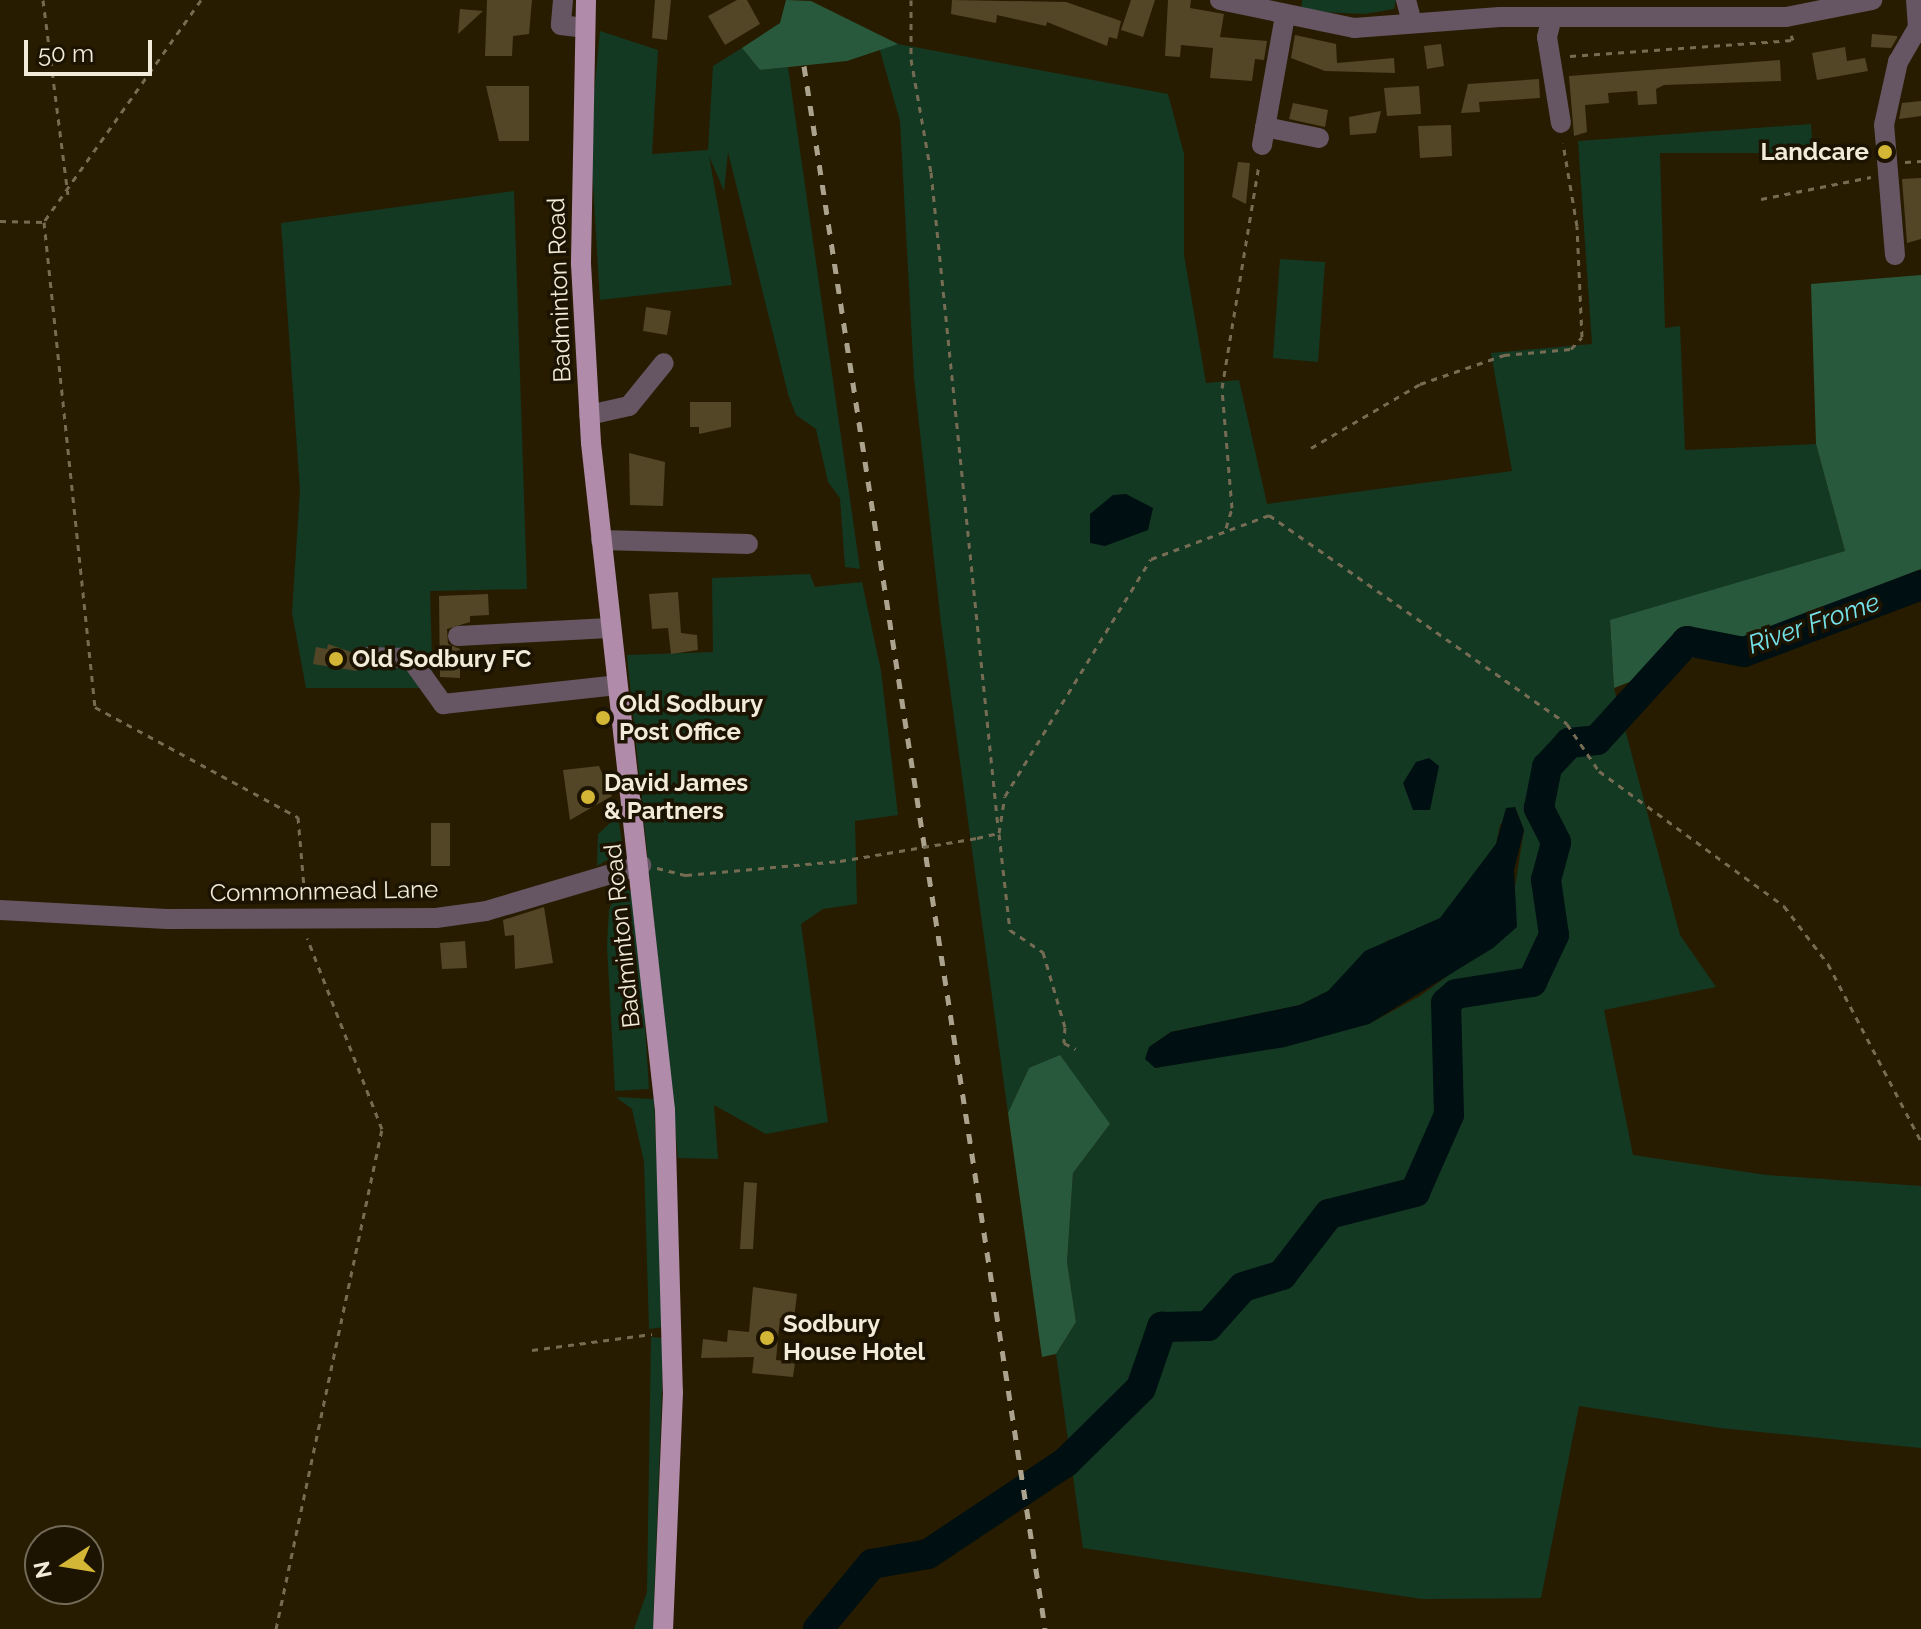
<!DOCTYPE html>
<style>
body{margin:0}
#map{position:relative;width:1921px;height:1629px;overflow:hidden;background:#281c00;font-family:Raleway,sans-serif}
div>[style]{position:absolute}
.green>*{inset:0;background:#133923}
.forest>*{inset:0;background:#29593c}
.water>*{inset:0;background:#000f11}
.river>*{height:30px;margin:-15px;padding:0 15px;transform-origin:15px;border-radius:15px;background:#000f11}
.building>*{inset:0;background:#534627}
.path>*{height:3px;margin-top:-1.5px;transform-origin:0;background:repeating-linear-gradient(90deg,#766c54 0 6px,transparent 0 12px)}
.minor>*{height:20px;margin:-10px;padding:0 10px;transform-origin:10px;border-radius:10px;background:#665563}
.major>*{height:20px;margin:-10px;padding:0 10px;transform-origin:10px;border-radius:10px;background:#b08caa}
.rail>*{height:5px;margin-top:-2.5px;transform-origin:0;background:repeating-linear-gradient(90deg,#aca38e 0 10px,transparent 0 20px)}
.path-bridge>*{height:3px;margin-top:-1.5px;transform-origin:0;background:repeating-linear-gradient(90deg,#766c54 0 6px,transparent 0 12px)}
.dots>*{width:22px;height:22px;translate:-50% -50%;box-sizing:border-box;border:4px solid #1c1300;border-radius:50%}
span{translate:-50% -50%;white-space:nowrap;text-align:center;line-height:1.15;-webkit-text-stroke:7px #1c1300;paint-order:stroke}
.poi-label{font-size:24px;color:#f2ebd9;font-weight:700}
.right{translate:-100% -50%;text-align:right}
.left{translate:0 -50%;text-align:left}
.street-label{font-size:24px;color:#f2ebd9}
.water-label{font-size:26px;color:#74e1ea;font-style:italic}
.north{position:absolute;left:24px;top:1525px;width:80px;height:80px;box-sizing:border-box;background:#1c1300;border:2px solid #726957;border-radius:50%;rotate:258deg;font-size:22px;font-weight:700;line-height:32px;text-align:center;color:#f2ebd9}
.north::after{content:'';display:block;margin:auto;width:28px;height:36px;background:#d3b635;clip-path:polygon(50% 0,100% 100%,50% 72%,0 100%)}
.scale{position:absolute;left:24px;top:40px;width:128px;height:36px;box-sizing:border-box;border:4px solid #f2ebd9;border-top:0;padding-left:10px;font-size:24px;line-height:28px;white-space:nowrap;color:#f2ebd9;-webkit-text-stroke:6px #1c1300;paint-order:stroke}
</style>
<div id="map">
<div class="green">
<i style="clip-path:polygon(1302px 0,1396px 0,1394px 9px,1364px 14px,1301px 11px)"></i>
<i style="clip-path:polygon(600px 31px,658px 50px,652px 154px,708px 150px,713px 66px,742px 48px,760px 70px,788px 67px,860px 569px,845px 567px,840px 498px,828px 482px,816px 429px,796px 415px,788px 394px,728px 152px,724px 191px,709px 156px,732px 285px,600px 300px,590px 135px)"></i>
<i style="clip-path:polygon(evenodd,898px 44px,1168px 94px,1184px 154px,1184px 255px,1206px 383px,1239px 380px,1267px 504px,1512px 471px,1491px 353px,1592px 344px,1578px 141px,1811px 124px,1813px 153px,1660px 153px,1665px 328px,1680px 326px,1685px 450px,1816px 444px,1845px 551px,1610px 621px,1614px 688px,1680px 935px,1716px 987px,1604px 1010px,1633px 1155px,1766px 1175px,1921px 1186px,1921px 1448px,1720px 1428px,1579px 1406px,1541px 1598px,1422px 1599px,1083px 1548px,1056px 1354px,1076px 1322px,1067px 1262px,1073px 1173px,1110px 1124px,1029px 1068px,1008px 1113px,941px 623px,914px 378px,900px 121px,879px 47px,898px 44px,1515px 807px,1524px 830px,1515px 887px,1449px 975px,1420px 996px,1369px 1024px,1155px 1068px,1149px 1047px,1171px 1032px,1300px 1005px,1328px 991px,1388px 940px,1418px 933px,1441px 918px,1496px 844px,1500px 825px,1515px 807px)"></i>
<i style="clip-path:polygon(514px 191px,527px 589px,430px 591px,433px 688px,306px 688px,292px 613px,300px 490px,281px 223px)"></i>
<i style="clip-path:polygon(1280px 259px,1325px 262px,1318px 362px,1273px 358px)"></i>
<i style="clip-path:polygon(810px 574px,815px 587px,862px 582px,881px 671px,898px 815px,855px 821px,857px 904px,823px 909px,801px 924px,828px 1122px,766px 1134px,714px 1105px,718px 1159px,678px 1158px,627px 655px,713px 652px,712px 578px)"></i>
<i style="clip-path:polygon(618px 816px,623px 851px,597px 866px,598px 834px)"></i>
<i style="clip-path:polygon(619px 884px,637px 896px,649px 1089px,615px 1091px,607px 946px,609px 910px)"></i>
<i style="clip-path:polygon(616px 1097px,654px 1099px,664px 1327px,649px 1329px,644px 1162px,632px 1109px)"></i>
<i style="clip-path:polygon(651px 1337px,664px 1338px,653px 1629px,634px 1629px,647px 1592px)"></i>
</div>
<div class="forest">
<i style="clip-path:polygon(786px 0,811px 1px,898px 44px,847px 61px,760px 70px,742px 48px,780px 23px)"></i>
<i style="clip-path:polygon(1921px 275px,1921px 569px,1614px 688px,1610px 620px,1845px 551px,1816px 444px,1811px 284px)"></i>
<i style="clip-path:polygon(1060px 1055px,1110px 1124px,1073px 1173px,1067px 1262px,1076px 1322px,1056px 1354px,1042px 1357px,1008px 1113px,1029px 1068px)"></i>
</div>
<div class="water">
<i style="clip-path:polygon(1126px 494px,1153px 508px,1148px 530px,1105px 546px,1090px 543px,1090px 514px,1113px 495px)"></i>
<i style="clip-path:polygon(1429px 758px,1439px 766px,1430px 810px,1413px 810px,1403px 783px,1416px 762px)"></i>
<i style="clip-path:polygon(1515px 807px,1524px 830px,1514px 870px,1517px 927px,1493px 948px,1369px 1024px,1285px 1047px,1155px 1068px,1145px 1059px,1149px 1047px,1171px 1032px,1300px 1005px,1328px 991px,1365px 951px,1440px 918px,1496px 844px,1506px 808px)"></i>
</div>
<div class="river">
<i style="left:818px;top:1629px;width:85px;rotate:-50.3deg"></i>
<i style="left:872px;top:1564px;width:57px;rotate:-10.1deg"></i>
<i style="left:928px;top:1554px;width:166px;rotate:-33.7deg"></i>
<i style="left:1066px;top:1462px;width:105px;rotate:-44.6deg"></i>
<i style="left:1141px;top:1388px;width:65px;rotate:-71deg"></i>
<i style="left:1162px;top:1327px;width:46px;rotate:-1.2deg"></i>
<i style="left:1208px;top:1326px;width:52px;rotate:-48.1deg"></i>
<i style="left:1243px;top:1287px;width:41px;rotate:-17.1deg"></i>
<i style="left:1282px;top:1275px;width:77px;rotate:-52.4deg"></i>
<i style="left:1329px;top:1214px;width:89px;rotate:-14.3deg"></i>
<i style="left:1415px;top:1192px;width:84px;rotate:-66.2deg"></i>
<i style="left:1449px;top:1115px;width:112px;rotate:-91.5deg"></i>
<i style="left:1446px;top:1003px;width:13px;rotate:-42deg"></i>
<i style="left:1456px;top:994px;width:77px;rotate:-9deg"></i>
<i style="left:1532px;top:982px;width:52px;rotate:-64.9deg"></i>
<i style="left:1554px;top:935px;width:56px;rotate:-98.3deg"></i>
<i style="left:1546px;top:880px;width:39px;rotate:-75deg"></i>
<i style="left:1556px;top:842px;width:38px;rotate:-117deg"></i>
<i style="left:1539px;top:808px;width:42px;rotate:-79deg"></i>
<i style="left:1547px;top:767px;width:33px;rotate:-47deg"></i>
<i style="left:1569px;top:743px;width:28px;rotate:-6deg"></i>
<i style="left:1597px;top:740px;width:134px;rotate:-47.7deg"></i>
<i style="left:1687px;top:641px;width:58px;rotate:10.9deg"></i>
<i style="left:1744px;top:652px;width:189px;rotate:-20.7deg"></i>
</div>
<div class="building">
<i style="clip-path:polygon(487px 0,532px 0,529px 34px,513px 36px,512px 56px,485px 56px)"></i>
<i style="clip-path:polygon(655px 0,671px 0,667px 40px,652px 38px)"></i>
<i style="clip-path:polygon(737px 0,747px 0,760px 24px,725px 45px,708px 16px)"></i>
<i style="clip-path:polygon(952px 0,1066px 2px,1121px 21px,1117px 39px,1109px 37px,1107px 46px,1047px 22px,1046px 26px,997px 15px,996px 23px,951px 14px)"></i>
<i style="clip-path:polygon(1131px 0,1155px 0,1143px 37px,1121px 30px)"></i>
<i style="clip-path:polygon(1168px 0,1191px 0,1190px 8px,1224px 14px,1220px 37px,1267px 41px,1264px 60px,1255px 59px,1252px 81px,1210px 78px,1213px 48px,1181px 45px,1180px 57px,1165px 56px)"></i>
<i style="clip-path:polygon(460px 9px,483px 11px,458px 34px)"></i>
<i style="clip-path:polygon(1872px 34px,1897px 36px,1897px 38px,1891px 48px,1871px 47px)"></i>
<i style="clip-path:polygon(1295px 35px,1336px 44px,1337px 63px,1394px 58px,1395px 73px,1325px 71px,1291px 58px)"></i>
<i style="clip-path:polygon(1441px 44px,1444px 66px,1427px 69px,1424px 46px)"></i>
<i style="clip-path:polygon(1845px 47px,1847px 61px,1865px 58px,1868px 71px,1817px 80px,1812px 53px)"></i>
<i style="clip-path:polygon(1780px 60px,1781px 81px,1664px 85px,1656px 89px,1657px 104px,1638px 105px,1637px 91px,1608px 93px,1609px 103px,1585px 105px,1587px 132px,1574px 136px,1569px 76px)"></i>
<i style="clip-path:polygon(1539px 79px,1540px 98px,1479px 102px,1480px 112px,1461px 113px,1468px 84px)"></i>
<i style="clip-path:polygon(486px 86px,529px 86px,529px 141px,499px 141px)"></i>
<i style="clip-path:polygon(1419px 86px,1421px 114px,1387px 116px,1384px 88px)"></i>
<i style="clip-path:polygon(1921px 101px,1921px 116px,1899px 119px,1902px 103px)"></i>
<i style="clip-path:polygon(1293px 103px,1328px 110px,1325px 127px,1289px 119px)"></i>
<i style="clip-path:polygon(1381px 111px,1376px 133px,1350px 135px,1349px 117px)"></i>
<i style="clip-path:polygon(1451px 125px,1452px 156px,1420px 158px,1418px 126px)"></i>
<i style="clip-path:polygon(1238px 162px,1250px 163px,1246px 204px,1232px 197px)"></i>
<i style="clip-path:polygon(1921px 178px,1921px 239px,1907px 243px,1902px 179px)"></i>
<i style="clip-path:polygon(646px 307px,671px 311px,667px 335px,643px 331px)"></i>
<i style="clip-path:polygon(690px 402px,731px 402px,731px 427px,699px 434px,699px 427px,690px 427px)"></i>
<i style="clip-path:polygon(629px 453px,665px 462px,663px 506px,630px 505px)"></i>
<i style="clip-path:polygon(678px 592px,681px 633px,697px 635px,698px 650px,671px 654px,668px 628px,652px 629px,649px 594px)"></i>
<i style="clip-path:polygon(488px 594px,489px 615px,470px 616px,470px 622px,447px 629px,448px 644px,460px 649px,460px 678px,440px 677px,439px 596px)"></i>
<i style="clip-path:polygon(328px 644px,354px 653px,357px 671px,313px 664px,316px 647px,327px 649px)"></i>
<i style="clip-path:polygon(599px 766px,612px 796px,570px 820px,563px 770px)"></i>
<i style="clip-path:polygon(431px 823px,450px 823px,450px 866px,431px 866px)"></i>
<i style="clip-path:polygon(544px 907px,553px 963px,515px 969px,514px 935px,505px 936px,503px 920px)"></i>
<i style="clip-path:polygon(465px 941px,467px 968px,442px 969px,440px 943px)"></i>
<i style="clip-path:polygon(744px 1182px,757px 1183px,753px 1249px,740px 1249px)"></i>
<i style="clip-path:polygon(753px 1287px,797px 1294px,794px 1319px,780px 1318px,776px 1360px,795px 1362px,793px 1377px,752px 1373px,754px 1357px,701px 1358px,703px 1339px,727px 1342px,728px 1330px,749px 1332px)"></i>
</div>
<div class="path">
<i style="left:43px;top:0;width:196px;rotate:82.7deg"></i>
<i style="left:201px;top:0;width:272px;rotate:125.3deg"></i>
<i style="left:44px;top:222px;width:488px;rotate:84deg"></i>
<i style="left:95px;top:707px;width:231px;rotate:28.5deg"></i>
<i style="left:298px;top:817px;width:82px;rotate:85.1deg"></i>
<i style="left:911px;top:0;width:59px;rotate:90deg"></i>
<i style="left:911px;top:59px;width:115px;rotate:80deg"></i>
<i style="left:931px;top:172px;width:658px;rotate:84.16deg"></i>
<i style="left:1570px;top:56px;width:224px;rotate:-4.1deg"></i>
<i style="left:1793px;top:40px;width:5px;rotate:-112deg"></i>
<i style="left:1905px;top:162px;width:16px;rotate:-4deg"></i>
<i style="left:1761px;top:199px;width:112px;rotate:-11.3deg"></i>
<i style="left:0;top:221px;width:44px;rotate:1.3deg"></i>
<i style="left:1311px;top:448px;width:126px;rotate:-30.4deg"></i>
<i style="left:1420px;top:384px;width:89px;rotate:-19deg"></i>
<i style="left:1504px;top:355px;width:67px;rotate:-5.1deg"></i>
<i style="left:1571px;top:349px;width:16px;rotate:-47deg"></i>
<i style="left:1582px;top:337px;width:111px;rotate:-92.6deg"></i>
<i style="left:1577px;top:226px;width:84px;rotate:-99.6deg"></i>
<i style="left:1226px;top:528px;width:21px;rotate:-73deg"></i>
<i style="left:1232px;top:508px;width:120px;rotate:-94.8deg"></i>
<i style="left:1222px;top:388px;width:227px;rotate:-80.6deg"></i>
<i style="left:999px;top:834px;width:97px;rotate:83.5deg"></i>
<i style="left:1010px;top:930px;width:40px;rotate:34deg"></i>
<i style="left:1043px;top:952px;width:78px;rotate:73.7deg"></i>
<i style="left:1065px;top:1027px;width:16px;rotate:94deg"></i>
<i style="left:1064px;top:1043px;width:13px;rotate:27deg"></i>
<i style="left:977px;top:838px;width:23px;rotate:-13deg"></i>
<i style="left:999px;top:833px;width:37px;rotate:-81deg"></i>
<i style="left:1005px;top:796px;width:278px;rotate:-58.4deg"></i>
<i style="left:1151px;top:559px;width:126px;rotate:-20.4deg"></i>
<i style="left:1269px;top:515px;width:364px;rotate:35deg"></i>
<i style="left:1567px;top:724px;width:57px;rotate:55.8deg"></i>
<i style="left:1599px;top:771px;width:229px;rotate:36.1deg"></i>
<i style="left:1784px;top:906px;width:73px;rotate:52.8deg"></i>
<i style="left:1828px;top:964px;width:200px;rotate:62.3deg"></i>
<i style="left:657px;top:868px;width:30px;rotate:14deg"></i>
<i style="left:686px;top:875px;width:155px;rotate:-5.2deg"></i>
<i style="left:532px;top:1350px;width:121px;rotate:-7.6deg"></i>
<i style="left:276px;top:1629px;width:511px;rotate:-78.03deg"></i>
<i style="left:382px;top:1129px;width:205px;rotate:-111.4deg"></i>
</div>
<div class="minor">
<i style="left:563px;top:0;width:25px;rotate:95deg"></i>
<i style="left:561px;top:25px;width:23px;rotate:7deg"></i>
<i style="left:1220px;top:0;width:137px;rotate:11.8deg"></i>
<i style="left:1354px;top:28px;width:146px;rotate:-4.3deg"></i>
<i style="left:1500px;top:17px;width:286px"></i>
<i style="left:1786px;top:17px;width:88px;rotate:-11.2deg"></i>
<i style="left:1406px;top:0;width:23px;rotate:75deg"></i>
<i style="left:1552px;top:17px;width:21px;rotate:104deg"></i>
<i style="left:1547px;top:37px;width:87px;rotate:80.8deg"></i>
<i style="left:1265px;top:127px;width:55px;rotate:11.5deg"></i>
<i style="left:1262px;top:145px;width:131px;rotate:-79.9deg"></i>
<i style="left:1895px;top:255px;width:130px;rotate:-94.8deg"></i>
<i style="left:1884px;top:125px;width:65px;rotate:-77.5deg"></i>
<i style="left:1898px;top:62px;width:39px;rotate:-60deg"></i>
<i style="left:1918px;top:28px;width:28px;rotate:-94deg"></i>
<i style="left:589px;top:415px;width:41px;rotate:-12.7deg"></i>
<i style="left:629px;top:406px;width:55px;rotate:-50.9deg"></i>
<i style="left:601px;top:540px;width:147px;rotate:1.6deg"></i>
<i style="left:458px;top:636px;width:151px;rotate:-3deg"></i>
<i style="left:366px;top:657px;width:44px;rotate:1.3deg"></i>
<i style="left:410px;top:658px;width:57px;rotate:54.3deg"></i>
<i style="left:443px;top:704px;width:175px;rotate:-6.2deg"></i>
<i style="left:0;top:910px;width:167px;rotate:3.1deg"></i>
<i style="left:167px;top:919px;width:269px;rotate:-0.2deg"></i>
<i style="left:436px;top:918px;width:50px;rotate:-8deg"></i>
<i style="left:486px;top:911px;width:162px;rotate:-16.5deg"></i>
</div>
<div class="major">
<i style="left:586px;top:0;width:264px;rotate:91.1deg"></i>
<i style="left:581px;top:264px;width:179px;rotate:86.8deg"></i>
<i style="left:591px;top:443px;width:671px;rotate:83.67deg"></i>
<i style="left:665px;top:1110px;width:282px;rotate:88.4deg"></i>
<i style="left:673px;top:1392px;width:237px;rotate:92.4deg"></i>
</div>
<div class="rail">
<i style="left:804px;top:66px;width:1581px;rotate:81.23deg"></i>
</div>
<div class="path-bridge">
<i style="left:840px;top:861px;width:139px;rotate:-9.5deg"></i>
</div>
<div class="dots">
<i style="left:1885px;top:152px;background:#d3b635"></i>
<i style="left:336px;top:659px;background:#d3b635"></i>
<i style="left:603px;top:718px;background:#d3b635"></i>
<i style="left:588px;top:797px;background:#d3b635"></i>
<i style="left:767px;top:1338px;background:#d3b635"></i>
</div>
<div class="poi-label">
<span class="right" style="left:1869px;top:152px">Landcare</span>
<span class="left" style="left:352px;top:659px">Old Sodbury FC</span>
<span class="left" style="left:619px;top:718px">Old Sodbury<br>Post Office</span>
<span class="left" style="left:604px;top:797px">David James<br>&amp; Partners</span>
<span class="left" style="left:783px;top:1338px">Sodbury<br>House Hotel</span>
</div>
<div class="street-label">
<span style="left:559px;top:290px;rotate:-92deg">Badminton Road</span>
<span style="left:324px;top:891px;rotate:-1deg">Commonmead Lane</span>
<span style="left:622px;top:936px;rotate:-96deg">Badminton Road</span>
</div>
<div class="water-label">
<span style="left:1814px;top:624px;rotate:-19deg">River Frome</span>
</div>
<div class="north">N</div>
<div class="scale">50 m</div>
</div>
